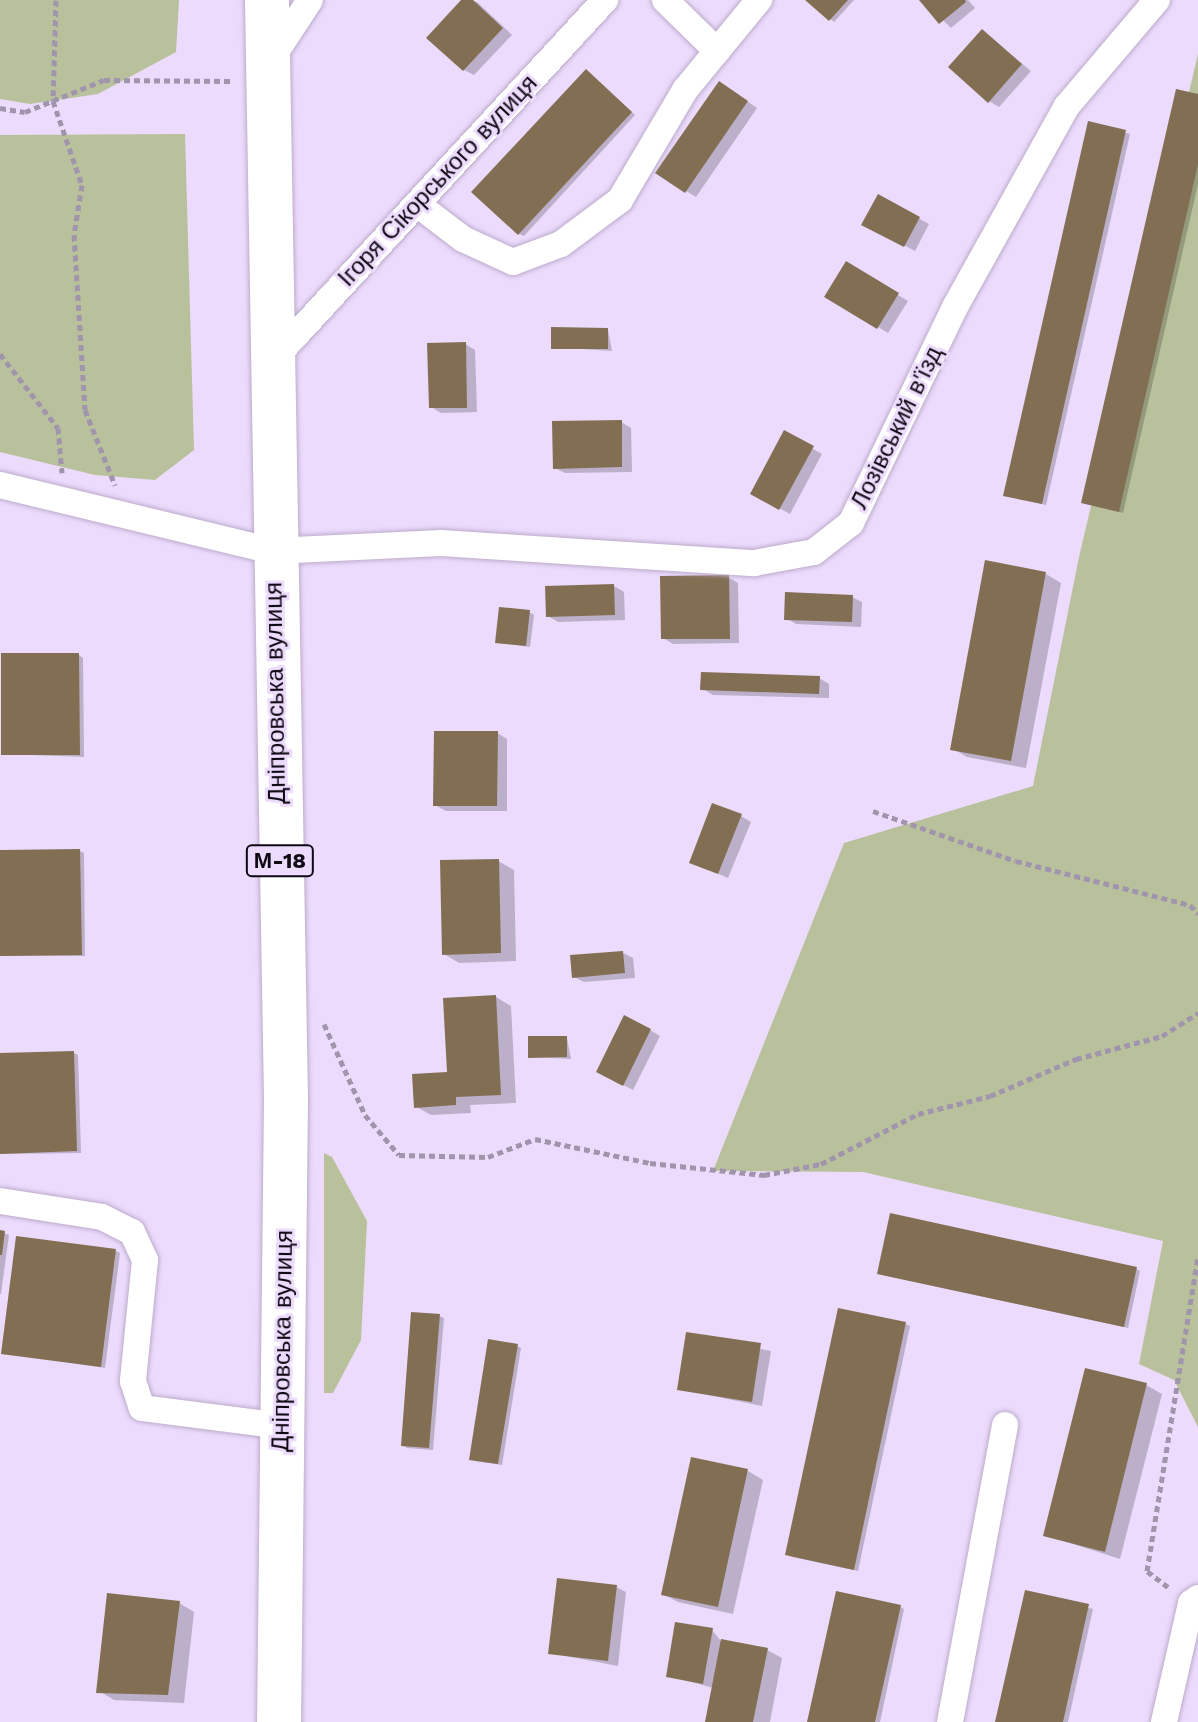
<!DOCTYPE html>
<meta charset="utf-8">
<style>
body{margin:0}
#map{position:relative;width:1198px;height:1722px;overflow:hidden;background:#ecdbfc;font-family:"Work Sans",sans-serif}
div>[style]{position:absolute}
.green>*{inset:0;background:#b9c19c}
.shadow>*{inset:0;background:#0003}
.building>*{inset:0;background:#826f53}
.path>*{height:5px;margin-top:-2.5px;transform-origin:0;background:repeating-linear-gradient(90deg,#a194ad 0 6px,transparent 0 10px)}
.roads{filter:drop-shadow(0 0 2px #bcabcb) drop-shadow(0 0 2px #bcabcb)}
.minor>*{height:26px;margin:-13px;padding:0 13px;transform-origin:13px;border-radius:13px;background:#fff}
.trunk>*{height:44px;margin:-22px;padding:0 22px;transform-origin:22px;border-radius:22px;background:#fff}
span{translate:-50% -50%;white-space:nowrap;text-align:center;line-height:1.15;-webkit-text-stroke:6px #ecdbfc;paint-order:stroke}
.shield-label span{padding:2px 6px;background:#ecdbfc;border:2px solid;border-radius:6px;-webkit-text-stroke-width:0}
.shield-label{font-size:22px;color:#0f0914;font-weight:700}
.street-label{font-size:24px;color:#0f0914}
</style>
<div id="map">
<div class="green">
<i style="clip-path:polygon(0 0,179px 0,176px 52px,98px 94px,30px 104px,0 99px)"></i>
<i style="clip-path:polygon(1198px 54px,1198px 1427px,1174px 1380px,1139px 1364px,1163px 1241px,863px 1172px,713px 1171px,844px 843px,1033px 786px,1079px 557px)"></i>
<i style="clip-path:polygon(185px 134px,194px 450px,155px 480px,95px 475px,0 452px,0 135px)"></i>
<i style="clip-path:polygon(324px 1153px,332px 1157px,367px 1221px,361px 1340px,333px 1393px,324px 1393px)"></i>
</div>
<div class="shadow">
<i style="clip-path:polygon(463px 0,477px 2px,512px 35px,474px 75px,464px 70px)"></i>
<i style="clip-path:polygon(808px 0,854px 0,834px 22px)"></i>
<i style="clip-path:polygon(922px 0,968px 0,975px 8px,951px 28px)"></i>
<i style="clip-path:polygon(982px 31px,1031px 71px,999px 107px,989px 101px)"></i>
<i style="clip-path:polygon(590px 74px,635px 115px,524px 236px,519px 234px)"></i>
<i style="clip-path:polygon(729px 89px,757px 108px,696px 197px,686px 191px)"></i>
<i style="clip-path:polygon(1198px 96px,1198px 184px,1123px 513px,1083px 502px)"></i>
<i style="clip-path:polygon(1090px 123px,1130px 134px,1046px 505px,1010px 497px)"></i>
<i style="clip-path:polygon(879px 197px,929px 224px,915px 251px,864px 224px)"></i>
<i style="clip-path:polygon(847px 264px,908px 301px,888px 333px,827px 296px)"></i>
<i style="clip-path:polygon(608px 330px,612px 351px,553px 347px)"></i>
<i style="clip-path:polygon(465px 344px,475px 350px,477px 412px,441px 413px,431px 407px)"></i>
<i style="clip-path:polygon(621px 422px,631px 428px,632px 472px,565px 473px,555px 468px)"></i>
<i style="clip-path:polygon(785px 433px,822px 454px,790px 514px,753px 494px)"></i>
<i style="clip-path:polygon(1046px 574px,1061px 583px,1026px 768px,967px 757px,952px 748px)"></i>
<i style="clip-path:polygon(728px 577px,738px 583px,739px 643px,673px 644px,663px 638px)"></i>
<i style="clip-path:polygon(614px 586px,624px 592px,625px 620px,558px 622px,548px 616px)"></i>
<i style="clip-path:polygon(852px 597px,862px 602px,861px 627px,796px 624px,786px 618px)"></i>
<i style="clip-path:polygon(529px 612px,534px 615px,530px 647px,497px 642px)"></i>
<i style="clip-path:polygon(79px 655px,83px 658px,84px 757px,3px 754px)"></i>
<i style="clip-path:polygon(819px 678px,829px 684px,829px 698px,713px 695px,703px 689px)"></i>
<i style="clip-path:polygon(497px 733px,507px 739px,507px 811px,446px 811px,435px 805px)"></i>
<i style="clip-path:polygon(741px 816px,751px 822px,728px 878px,691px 862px)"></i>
<i style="clip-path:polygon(80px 851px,84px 853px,85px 956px,0 956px,0 852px)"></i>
<i style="clip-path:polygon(498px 861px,514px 870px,516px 961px,459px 963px,444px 954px)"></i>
<i style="clip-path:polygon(623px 953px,633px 958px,635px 978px,584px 982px,574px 977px)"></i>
<i style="clip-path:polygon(496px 997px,511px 1006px,516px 1103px,470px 1105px,471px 1113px,431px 1115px,415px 1106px,449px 1074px)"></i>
<i style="clip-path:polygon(650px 1030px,660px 1036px,633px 1090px,608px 1077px)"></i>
<i style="clip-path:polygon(567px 1038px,571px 1059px,530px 1057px)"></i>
<i style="clip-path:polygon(74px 1053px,78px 1055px,81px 1153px,0 1154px,0 1055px)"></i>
<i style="clip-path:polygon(0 1232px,9px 1235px,1px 1294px,0 1294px)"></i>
<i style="clip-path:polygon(116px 1251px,120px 1253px,105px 1368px,3px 1353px)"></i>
<i style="clip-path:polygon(1136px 1269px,1140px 1271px,1128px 1328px,883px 1275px)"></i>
<i style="clip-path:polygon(439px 1316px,444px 1318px,433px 1450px,407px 1448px,403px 1445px)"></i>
<i style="clip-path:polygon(906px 1324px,910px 1326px,858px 1571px,792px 1557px,788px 1554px)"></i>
<i style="clip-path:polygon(688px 1334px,771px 1351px,762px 1406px,679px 1389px)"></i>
<i style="clip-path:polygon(517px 1346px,521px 1348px,502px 1465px,475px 1461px,471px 1459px)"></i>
<i style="clip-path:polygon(1146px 1385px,1162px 1394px,1120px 1559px,1045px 1535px)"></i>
<i style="clip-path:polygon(748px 1471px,763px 1480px,733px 1614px,678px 1602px,663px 1594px)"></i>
<i style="clip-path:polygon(616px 1587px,626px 1592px,618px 1666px,550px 1653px)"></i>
<i style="clip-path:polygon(1026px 1592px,1093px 1609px,1068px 1722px,997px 1722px)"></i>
<i style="clip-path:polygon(179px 1603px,194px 1612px,184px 1703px,114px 1700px,99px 1691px)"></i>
<i style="clip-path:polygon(900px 1607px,904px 1609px,880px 1722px,809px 1722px)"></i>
<i style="clip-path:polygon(712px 1630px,721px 1641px,767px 1650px,782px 1658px,770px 1722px,707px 1722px,714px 1688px,668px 1676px)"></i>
</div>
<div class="building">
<i style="clip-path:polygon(461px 0,473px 0,503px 28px,463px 71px,426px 38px)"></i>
<i style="clip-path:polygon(805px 0,848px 0,829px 21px)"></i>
<i style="clip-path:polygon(919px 0,965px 0,966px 2px,939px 24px)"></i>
<i style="clip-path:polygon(982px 29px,1022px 64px,988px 103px,948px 67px)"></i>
<i style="clip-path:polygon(586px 69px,632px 112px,518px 235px,471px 192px)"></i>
<i style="clip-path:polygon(719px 81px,748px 101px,685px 193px,655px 173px)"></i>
<i style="clip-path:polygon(1176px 89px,1198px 94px,1198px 164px,1119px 512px,1081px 503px)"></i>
<i style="clip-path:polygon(1088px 121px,1126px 130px,1042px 504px,1003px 496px)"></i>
<i style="clip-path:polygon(878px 194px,920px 217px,904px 247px,861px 225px)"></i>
<i style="clip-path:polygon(846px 261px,899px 293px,877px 329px,824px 297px)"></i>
<i style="clip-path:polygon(551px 327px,608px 328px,608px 349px,551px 349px)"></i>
<i style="clip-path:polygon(466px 342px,467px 408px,429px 408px,427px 343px)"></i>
<i style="clip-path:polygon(622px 420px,622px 467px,553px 469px,552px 421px)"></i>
<i style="clip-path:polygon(784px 430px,814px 446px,779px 510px,750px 494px)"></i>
<i style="clip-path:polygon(985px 560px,1046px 572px,1011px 761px,950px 750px)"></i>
<i style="clip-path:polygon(729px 575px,730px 639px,661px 639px,660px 576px)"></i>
<i style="clip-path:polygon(614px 584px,615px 615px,546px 617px,545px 586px)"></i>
<i style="clip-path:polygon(785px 592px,853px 595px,852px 622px,784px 620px)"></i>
<i style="clip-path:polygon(499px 607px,530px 610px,526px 646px,495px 643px)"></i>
<i style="clip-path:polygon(1px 653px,79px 653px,80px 755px,1px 755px)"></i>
<i style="clip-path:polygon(701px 672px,820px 676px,819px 694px,700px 690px)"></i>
<i style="clip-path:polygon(434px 731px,498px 731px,497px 806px,433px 806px)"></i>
<i style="clip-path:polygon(712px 803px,742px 814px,718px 874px,689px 863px)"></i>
<i style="clip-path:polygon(80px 849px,82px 955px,0 956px,0 850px)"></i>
<i style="clip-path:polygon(499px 859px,501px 953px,442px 955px,440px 860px)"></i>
<i style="clip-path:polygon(623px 951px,625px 973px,572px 978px,570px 955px)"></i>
<i style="clip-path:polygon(496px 995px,501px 1095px,456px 1097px,456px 1105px,414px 1108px,412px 1074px,447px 1072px,443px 998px)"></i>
<i style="clip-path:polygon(624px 1015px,651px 1029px,623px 1086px,596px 1072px)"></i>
<i style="clip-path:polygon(528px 1036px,567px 1036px,567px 1057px,528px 1058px)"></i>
<i style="clip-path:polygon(74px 1051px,77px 1151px,0 1154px,0 1053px)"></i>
<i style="clip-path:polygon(890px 1213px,1137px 1267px,1124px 1327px,877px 1274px)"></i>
<i style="clip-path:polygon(0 1230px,5px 1231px,2px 1255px,0 1255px)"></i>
<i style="clip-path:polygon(16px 1236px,116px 1249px,101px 1367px,1px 1354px)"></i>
<i style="clip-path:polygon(838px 1308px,906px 1322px,854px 1570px,785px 1555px)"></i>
<i style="clip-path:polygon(411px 1312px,440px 1314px,429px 1448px,401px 1446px)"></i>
<i style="clip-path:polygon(686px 1332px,761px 1343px,752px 1402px,677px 1390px)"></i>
<i style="clip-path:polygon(488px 1339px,518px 1344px,498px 1464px,469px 1460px)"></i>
<i style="clip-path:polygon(1085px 1368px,1147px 1383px,1105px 1552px,1043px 1536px)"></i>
<i style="clip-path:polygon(691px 1457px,748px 1469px,718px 1607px,661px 1595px)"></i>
<i style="clip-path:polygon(557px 1578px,617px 1585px,608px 1661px,548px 1654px)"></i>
<i style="clip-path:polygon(1025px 1590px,1089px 1604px,1063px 1722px,995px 1722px)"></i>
<i style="clip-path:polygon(836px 1591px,901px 1605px,875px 1722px,807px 1722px)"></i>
<i style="clip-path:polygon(107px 1593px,180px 1601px,168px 1695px,96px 1693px)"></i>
<i style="clip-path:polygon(675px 1622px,713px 1628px,703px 1684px,666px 1677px)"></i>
<i style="clip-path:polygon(721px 1639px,768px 1648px,753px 1722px,705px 1722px)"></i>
</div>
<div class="path">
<i style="left:56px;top:0;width:101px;rotate:91.7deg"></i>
<i style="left:53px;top:101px;width:89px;rotate:71deg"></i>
<i style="left:82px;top:185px;width:51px;rotate:99.1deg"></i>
<i style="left:74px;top:235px;width:175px;rotate:86.4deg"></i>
<i style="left:85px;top:410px;width:81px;rotate:68.2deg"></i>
<i style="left:0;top:108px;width:25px;rotate:9deg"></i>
<i style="left:25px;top:112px;width:85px;rotate:-22.1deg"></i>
<i style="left:104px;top:80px;width:127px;rotate:0.5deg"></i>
<i style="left:0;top:354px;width:94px;rotate:51.9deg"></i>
<i style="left:58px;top:428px;width:45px;rotate:84.9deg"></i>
<i style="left:873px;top:811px;width:151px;rotate:19.3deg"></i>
<i style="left:1016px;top:861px;width:179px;rotate:14.2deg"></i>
<i style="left:1190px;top:905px;width:12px;rotate:48deg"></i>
<i style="left:324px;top:1024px;width:100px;rotate:65.7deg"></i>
<i style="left:365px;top:1115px;width:52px;rotate:49.6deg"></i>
<i style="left:399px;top:1155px;width:89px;rotate:1.3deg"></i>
<i style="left:488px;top:1157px;width:50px;rotate:-21deg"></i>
<i style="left:535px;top:1139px;width:117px;rotate:11.8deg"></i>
<i style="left:650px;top:1163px;width:115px;rotate:6deg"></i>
<i style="left:764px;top:1175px;width:58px;rotate:-10.9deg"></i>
<i style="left:821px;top:1164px;width:109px;rotate:-27.3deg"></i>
<i style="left:918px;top:1114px;width:74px;rotate:-14deg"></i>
<i style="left:990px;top:1096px;width:94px;rotate:-23.3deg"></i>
<i style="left:1076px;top:1059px;width:89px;rotate:-15deg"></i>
<i style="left:1162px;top:1036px;width:43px;rotate:-32.6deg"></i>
<i style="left:1168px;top:1587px;width:26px;rotate:-143deg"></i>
<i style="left:1147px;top:1571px;width:319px;rotate:-80.8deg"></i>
</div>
<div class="roads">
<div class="minor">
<i style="left:665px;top:0;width:73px;rotate:44.4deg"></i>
<i style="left:272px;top:58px;width:69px;rotate:-56.8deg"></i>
<i style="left:417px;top:204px;width:58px;rotate:37.3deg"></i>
<i style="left:463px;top:239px;width:55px;rotate:24.7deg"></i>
<i style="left:513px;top:262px;width:51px;rotate:-20.6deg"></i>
<i style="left:561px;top:244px;width:74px;rotate:-36.7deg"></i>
<i style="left:620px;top:200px;width:128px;rotate:-59.4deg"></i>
<i style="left:685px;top:90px;width:117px;rotate:-50.6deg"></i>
<i style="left:271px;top:362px;width:493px;rotate:-47.3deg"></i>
<i style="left:0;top:485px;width:281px;rotate:13.6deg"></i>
<i style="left:273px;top:551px;width:168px;rotate:-2.7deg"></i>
<i style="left:441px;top:543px;width:314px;rotate:3.7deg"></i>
<i style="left:754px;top:563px;width:61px;rotate:-10.4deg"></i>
<i style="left:814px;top:552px;width:47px;rotate:-38.1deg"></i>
<i style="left:851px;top:523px;width:240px;rotate:-64.3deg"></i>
<i style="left:955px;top:307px;width:230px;rotate:-60.9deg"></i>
<i style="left:1067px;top:106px;width:139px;rotate:-49.7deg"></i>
<i style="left:0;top:1201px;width:103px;rotate:8.9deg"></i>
<i style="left:102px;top:1217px;width:34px;rotate:27deg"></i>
<i style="left:132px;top:1232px;width:31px;rotate:65deg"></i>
<i style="left:145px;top:1260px;width:122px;rotate:95.7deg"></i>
<i style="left:133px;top:1381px;width:28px;rotate:72deg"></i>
<i style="left:142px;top:1408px;width:141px;rotate:7.3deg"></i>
<i style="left:950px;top:1722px;width:302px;rotate:-79.5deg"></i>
<i style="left:1164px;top:1722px;width:122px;rotate:-77.2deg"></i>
<i style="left:1191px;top:1603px;width:9px;rotate:-36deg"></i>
</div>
<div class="trunk">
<i style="left:267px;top:0;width:1100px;rotate:89.01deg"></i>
<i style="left:286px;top:1100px;width:622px;rotate:90.64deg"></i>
</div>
</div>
<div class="shield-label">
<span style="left:280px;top:861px">М-18</span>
</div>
<div class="street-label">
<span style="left:438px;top:181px;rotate:-47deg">Ігоря Сікорського вулиця</span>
<span style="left:897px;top:428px;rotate:-64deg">Лозівський в'їзд</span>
<span style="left:276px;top:693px;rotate:-91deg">Дніпровська вулиця</span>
<span style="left:283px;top:1341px;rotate:-89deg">Дніпровська вулиця</span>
</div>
</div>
